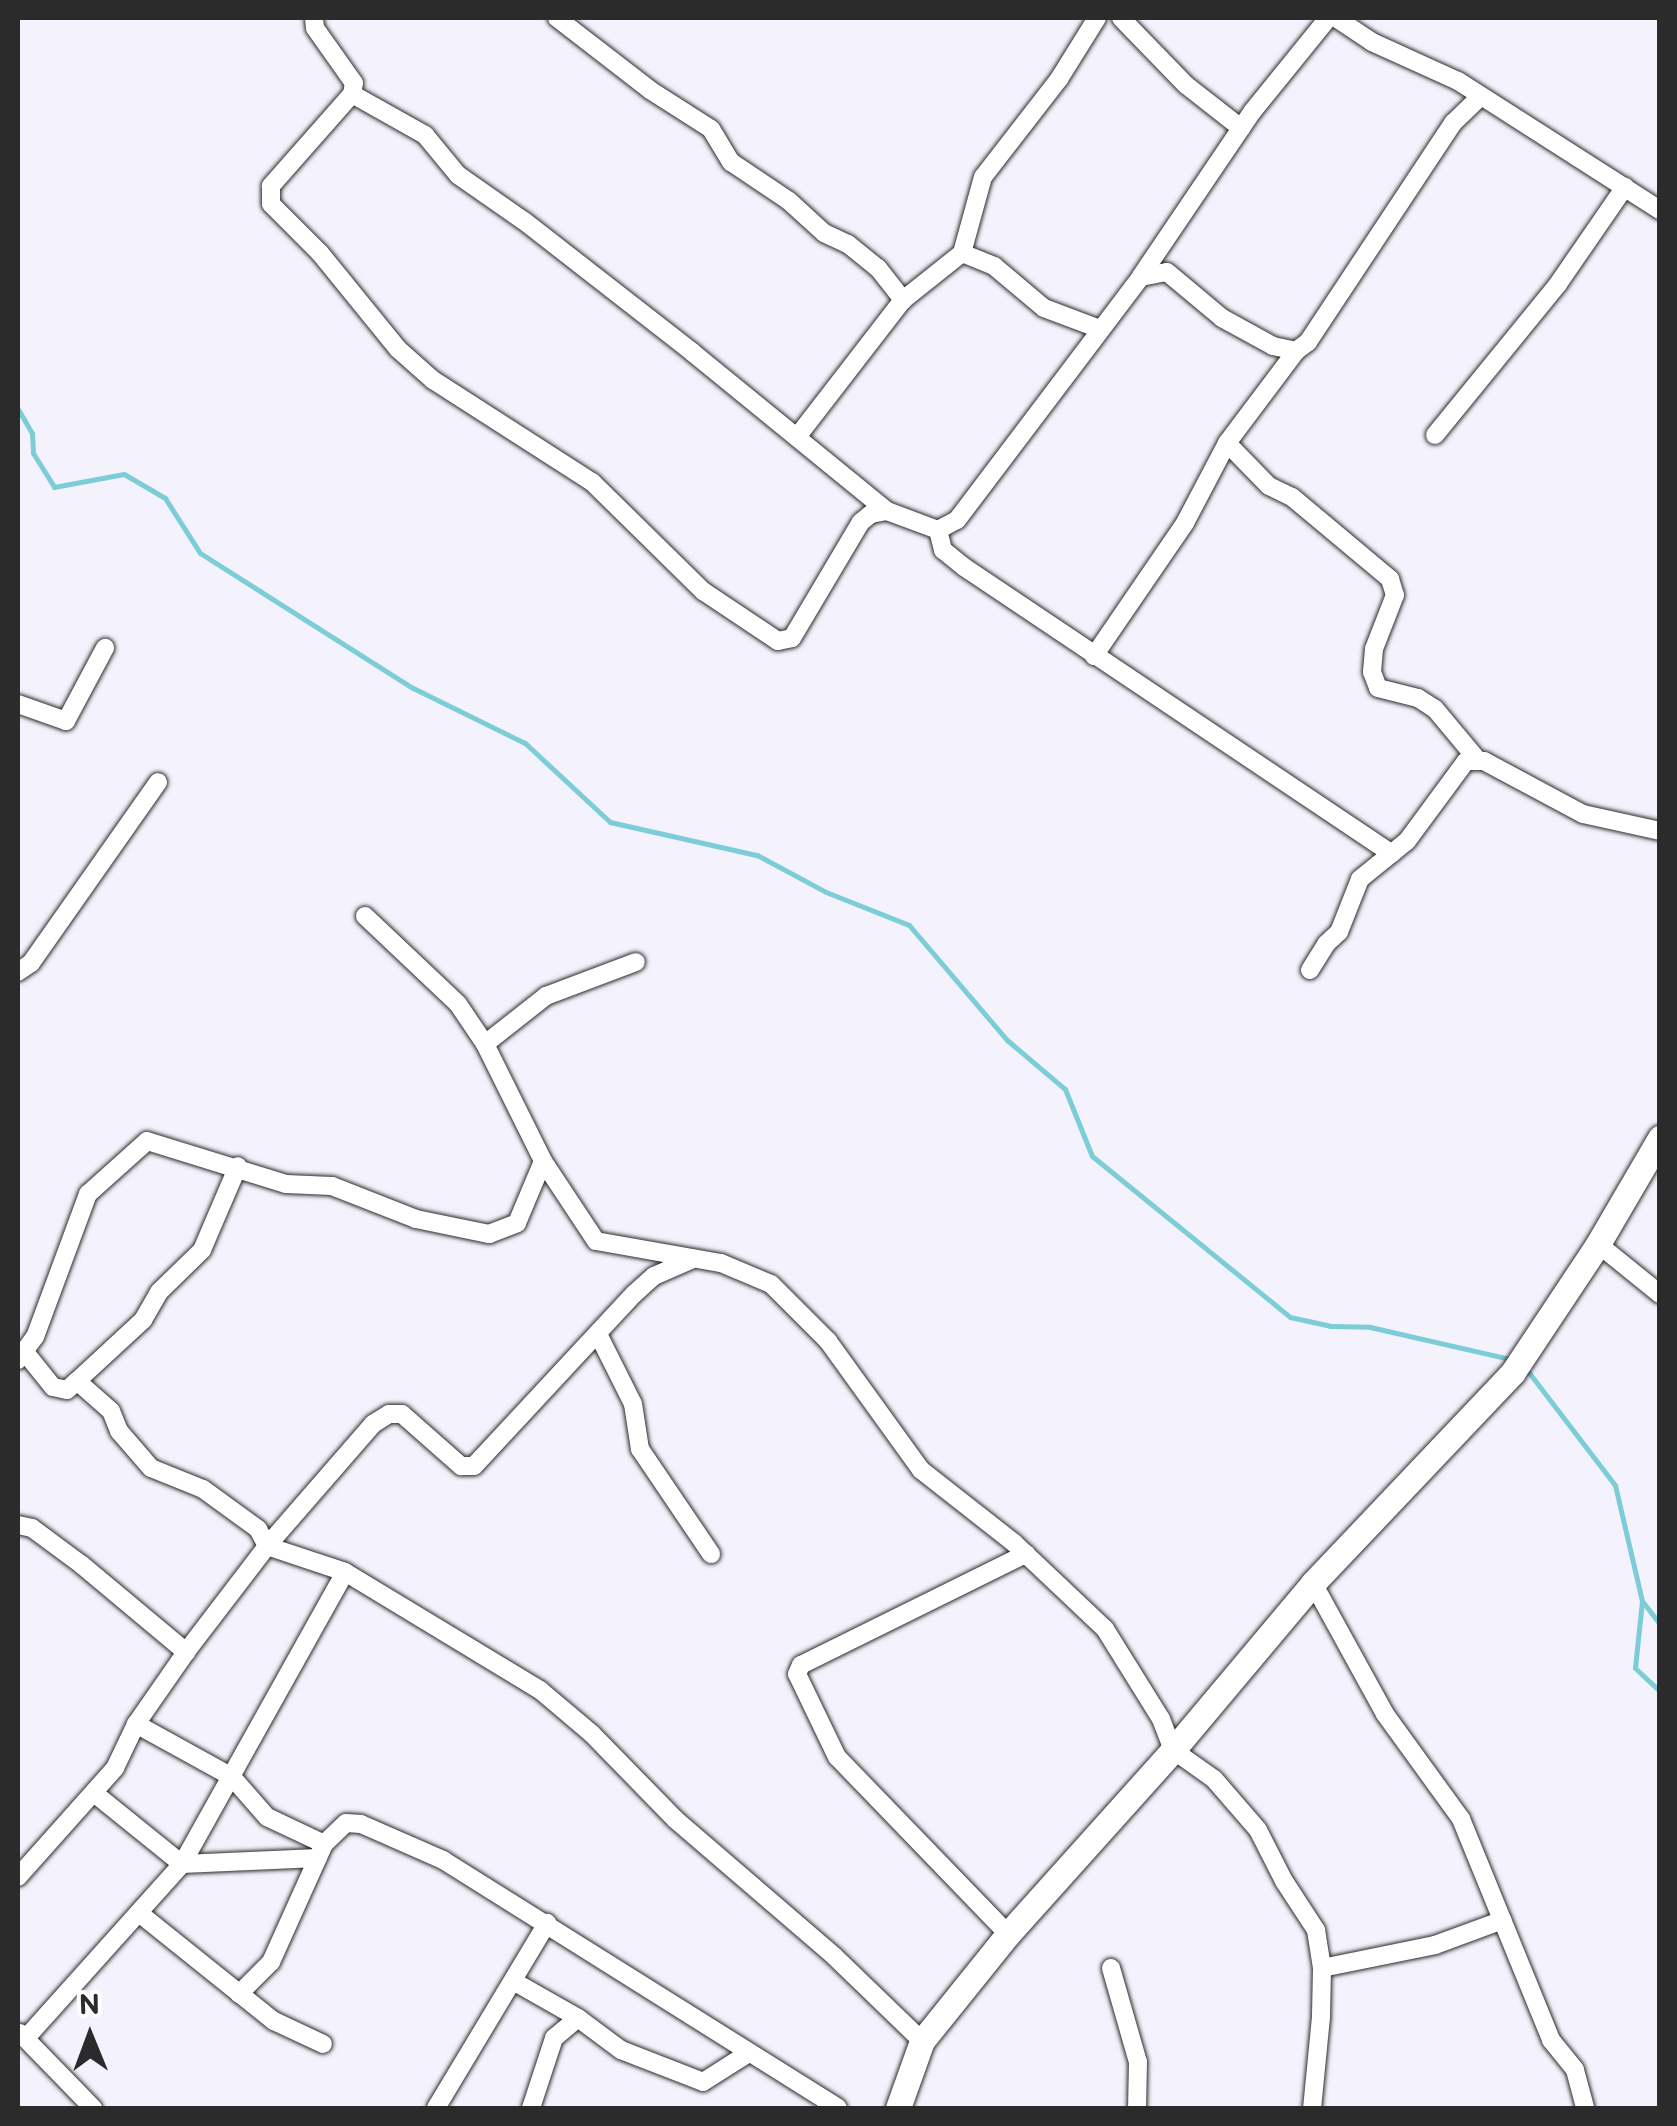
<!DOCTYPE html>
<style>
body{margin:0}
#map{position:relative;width:1677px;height:2126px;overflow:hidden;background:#f4f3fd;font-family:"Balsamiq Sans",sans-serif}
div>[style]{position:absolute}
.stream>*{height:5px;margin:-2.5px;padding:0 2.5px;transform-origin:2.5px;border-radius:2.5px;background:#7ccdd7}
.roads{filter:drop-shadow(0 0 2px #2b2b2b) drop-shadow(0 0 2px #2b2b2b)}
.street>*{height:18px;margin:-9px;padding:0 9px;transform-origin:9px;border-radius:9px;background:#fff}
.secondary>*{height:25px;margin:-12.5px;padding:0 12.5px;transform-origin:12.5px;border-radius:12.5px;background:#fff}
span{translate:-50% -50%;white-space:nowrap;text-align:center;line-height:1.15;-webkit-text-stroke:10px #fff;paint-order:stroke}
.frame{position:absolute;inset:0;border:20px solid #2b2b2b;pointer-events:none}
.north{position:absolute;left:40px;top:1986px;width:100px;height:100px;-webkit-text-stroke:8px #fff;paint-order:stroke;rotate:359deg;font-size:28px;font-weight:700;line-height:40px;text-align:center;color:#2b2b2b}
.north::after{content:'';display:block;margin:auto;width:35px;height:45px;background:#2b2b2b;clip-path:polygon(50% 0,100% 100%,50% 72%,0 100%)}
</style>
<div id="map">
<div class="stream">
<i style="left:18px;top:409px;width:28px;rotate:60deg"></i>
<i style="left:32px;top:433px;width:20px;rotate:87deg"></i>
<i style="left:33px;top:453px;width:40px;rotate:58deg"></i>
<i style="left:54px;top:487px;width:71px;rotate:-10.5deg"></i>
<i style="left:124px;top:474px;width:48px;rotate:30.3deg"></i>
<i style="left:165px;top:498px;width:65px;rotate:57.5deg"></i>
<i style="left:200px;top:553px;width:252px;rotate:32.4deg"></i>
<i style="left:413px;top:688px;width:125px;rotate:26.2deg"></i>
<i style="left:525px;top:743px;width:116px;rotate:42.9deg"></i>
<i style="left:610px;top:822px;width:151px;rotate:12.7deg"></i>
<i style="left:757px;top:855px;width:78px;rotate:28.2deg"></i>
<i style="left:826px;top:892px;width:89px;rotate:21.7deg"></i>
<i style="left:909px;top:925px;width:151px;rotate:49.6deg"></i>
<i style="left:1007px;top:1040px;width:76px;rotate:40.2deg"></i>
<i style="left:1065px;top:1089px;width:72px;rotate:68.1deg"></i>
<i style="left:1092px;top:1156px;width:255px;rotate:39.1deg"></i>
<i style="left:1290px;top:1317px;width:42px;rotate:12.4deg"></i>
<i style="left:1331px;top:1326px;width:39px;rotate:1deg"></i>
<i style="left:1370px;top:1327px;width:144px;rotate:12.9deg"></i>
<i style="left:1527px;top:1370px;width:145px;rotate:52.6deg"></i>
<i style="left:1615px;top:1485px;width:119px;rotate:76.9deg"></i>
<i style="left:1642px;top:1601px;width:29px;rotate:52deg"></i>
<i style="left:1642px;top:1601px;width:67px;rotate:96deg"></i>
<i style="left:1635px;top:1668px;width:34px;rotate:43deg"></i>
</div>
<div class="roads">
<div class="street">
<i style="left:314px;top:18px;width:10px;rotate:84deg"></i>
<i style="left:315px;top:28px;width:67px;rotate:54.7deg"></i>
<i style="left:354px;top:83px;width:11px;rotate:100deg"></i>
<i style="left:352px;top:94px;width:123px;rotate:131.4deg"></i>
<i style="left:271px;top:186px;width:18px;rotate:90deg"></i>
<i style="left:271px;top:204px;width:69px;rotate:45deg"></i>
<i style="left:320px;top:253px;width:124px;rotate:50.9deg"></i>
<i style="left:398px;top:349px;width:47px;rotate:41.5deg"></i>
<i style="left:433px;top:380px;width:189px;rotate:32.7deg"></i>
<i style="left:592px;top:482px;width:156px;rotate:44.5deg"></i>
<i style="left:703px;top:591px;width:90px;rotate:33.7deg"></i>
<i style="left:778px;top:641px;width:14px;rotate:-12deg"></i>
<i style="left:792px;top:638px;width:135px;rotate:-59.3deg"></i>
<i style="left:861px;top:522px;width:13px;rotate:-39deg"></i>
<i style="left:871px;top:514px;width:16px;rotate:-11deg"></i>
<i style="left:887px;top:511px;width:54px;rotate:20.4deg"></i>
<i style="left:938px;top:530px;width:21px;rotate:-28deg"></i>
<i style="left:957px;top:520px;width:305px;rotate:-52.9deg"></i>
<i style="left:1141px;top:277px;width:26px;rotate:-11deg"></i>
<i style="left:1167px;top:272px;width:72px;rotate:39.9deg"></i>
<i style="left:1222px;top:318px;width:58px;rotate:28.8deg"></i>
<i style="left:1273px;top:346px;width:24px;rotate:12deg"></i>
<i style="left:1296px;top:351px;width:15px;rotate:-37deg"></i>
<i style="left:1308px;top:342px;width:263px;rotate:-56.5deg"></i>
<i style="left:1453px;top:123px;width:37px;rotate:-44deg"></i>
<i style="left:557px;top:18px;width:118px;rotate:37.7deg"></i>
<i style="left:650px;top:90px;width:72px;rotate:32.6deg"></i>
<i style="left:711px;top:129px;width:39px;rotate:59deg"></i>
<i style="left:731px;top:162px;width:70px;rotate:33.9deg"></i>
<i style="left:789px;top:201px;width:47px;rotate:42.4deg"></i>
<i style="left:824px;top:233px;width:26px;rotate:25deg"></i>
<i style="left:848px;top:244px;width:38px;rotate:39deg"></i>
<i style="left:878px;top:268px;width:41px;rotate:52deg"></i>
<i style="left:1121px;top:18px;width:93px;rotate:45.9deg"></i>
<i style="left:1186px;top:85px;width:70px;rotate:38deg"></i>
<i style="left:1336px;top:18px;width:43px;rotate:33.7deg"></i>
<i style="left:1372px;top:42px;width:94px;rotate:24.4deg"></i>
<i style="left:1458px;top:81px;width:240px;rotate:32.6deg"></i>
<i style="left:352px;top:94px;width:84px;rotate:29.3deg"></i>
<i style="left:425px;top:135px;width:52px;rotate:50.5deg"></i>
<i style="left:458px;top:175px;width:80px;rotate:34.9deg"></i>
<i style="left:524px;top:221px;width:213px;rotate:37.9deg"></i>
<i style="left:692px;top:352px;width:252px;rotate:39.2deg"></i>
<i style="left:962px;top:253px;width:35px;rotate:22deg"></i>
<i style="left:994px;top:266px;width:65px;rotate:40deg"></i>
<i style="left:1044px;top:308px;width:60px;rotate:20.6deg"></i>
<i style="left:1141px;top:276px;width:198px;rotate:-55.9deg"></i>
<i style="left:1252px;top:112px;width:121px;rotate:-51deg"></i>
<i style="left:1435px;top:435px;width:195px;rotate:-50.8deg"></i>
<i style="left:1558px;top:284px;width:118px;rotate:-55.4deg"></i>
<i style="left:797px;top:437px;width:173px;rotate:-52.3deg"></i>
<i style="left:903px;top:300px;width:75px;rotate:-38.5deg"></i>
<i style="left:962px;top:253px;width:79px;rotate:-74.6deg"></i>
<i style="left:983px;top:177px;width:124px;rotate:-52.2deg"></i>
<i style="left:1059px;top:79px;width:72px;rotate:-58.1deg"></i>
<i style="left:1227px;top:443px;width:60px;rotate:45.7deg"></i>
<i style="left:1269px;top:486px;width:25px;rotate:26deg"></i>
<i style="left:1292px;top:497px;width:128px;rotate:39.9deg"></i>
<i style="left:1390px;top:579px;width:17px;rotate:73deg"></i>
<i style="left:1395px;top:595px;width:58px;rotate:111.3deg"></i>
<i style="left:1374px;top:649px;width:23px;rotate:95deg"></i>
<i style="left:1372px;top:672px;width:17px;rotate:69deg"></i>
<i style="left:1378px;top:688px;width:41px;rotate:14deg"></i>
<i style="left:1418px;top:698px;width:20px;rotate:33deg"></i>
<i style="left:1435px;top:709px;width:64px;rotate:50.1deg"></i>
<i style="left:938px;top:530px;width:21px;rotate:76deg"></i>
<i style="left:943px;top:550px;width:27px;rotate:39deg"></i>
<i style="left:964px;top:567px;width:515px;rotate:33.84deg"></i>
<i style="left:1094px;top:656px;width:161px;rotate:-55.6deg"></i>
<i style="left:1185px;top:523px;width:90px;rotate:-62.3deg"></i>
<i style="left:1227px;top:443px;width:115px;rotate:-53.1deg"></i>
<i style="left:18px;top:704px;width:51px;rotate:19.5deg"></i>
<i style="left:66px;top:721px;width:83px;rotate:-61.9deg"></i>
<i style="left:365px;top:916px;width:128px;rotate:43.4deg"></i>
<i style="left:458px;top:1004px;width:48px;rotate:56deg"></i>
<i style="left:485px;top:1044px;width:131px;rotate:63.6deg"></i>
<i style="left:1310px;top:970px;width:31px;rotate:-58deg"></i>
<i style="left:1326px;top:944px;width:18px;rotate:-43deg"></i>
<i style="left:1339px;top:932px;width:57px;rotate:-68.4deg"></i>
<i style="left:1360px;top:879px;width:60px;rotate:-39deg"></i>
<i style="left:1407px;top:841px;width:99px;rotate:-53.6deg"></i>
<i style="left:1466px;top:761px;width:18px"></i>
<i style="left:1484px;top:761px;width:112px;rotate:28.2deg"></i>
<i style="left:1583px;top:814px;width:79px;rotate:12.4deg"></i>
<i style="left:18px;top:972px;width:16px;rotate:-35deg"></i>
<i style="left:31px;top:963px;width:221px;rotate:-54.9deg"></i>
<i style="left:485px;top:1044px;width:78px;rotate:-38.2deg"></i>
<i style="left:546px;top:996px;width:96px;rotate:-20.7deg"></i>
<i style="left:1598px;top:1244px;width:80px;rotate:38.9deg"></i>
<i style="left:598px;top:1334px;width:78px;rotate:63.4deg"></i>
<i style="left:633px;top:1404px;width:46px;rotate:81.2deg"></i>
<i style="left:640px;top:1449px;width:127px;rotate:55.9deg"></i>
<i style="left:24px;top:1351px;width:46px;rotate:51.1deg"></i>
<i style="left:53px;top:1387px;width:14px;rotate:12deg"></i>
<i style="left:67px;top:1390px;width:13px;rotate:-42deg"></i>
<i style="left:77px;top:1381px;width:90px;rotate:-42.7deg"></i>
<i style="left:143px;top:1320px;width:32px;rotate:-60deg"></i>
<i style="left:159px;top:1292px;width:60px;rotate:-44.3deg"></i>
<i style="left:202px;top:1250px;width:91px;rotate:-66.8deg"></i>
<i style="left:18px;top:1360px;width:29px;rotate:-54deg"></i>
<i style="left:35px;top:1337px;width:153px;rotate:-69.7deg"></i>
<i style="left:88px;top:1194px;width:79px;rotate:-41.9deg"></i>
<i style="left:147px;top:1141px;width:145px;rotate:17.2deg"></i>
<i style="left:286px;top:1184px;width:46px;rotate:2.5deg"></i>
<i style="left:332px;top:1186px;width:90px;rotate:21.4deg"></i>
<i style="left:416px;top:1219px;width:75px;rotate:11.6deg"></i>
<i style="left:489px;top:1234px;width:30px;rotate:-21deg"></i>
<i style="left:517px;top:1223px;width:67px;rotate:-67.2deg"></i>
<i style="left:543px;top:1161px;width:96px;rotate:56.5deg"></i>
<i style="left:596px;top:1241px;width:127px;rotate:10deg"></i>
<i style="left:721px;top:1263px;width:54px;rotate:22.8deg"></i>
<i style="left:771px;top:1284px;width:81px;rotate:45deg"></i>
<i style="left:828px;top:1341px;width:159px;rotate:54.2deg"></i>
<i style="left:921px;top:1470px;width:118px;rotate:38.1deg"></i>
<i style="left:1014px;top:1543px;width:125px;rotate:43.4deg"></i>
<i style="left:1105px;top:1629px;width:106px;rotate:58.1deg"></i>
<i style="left:1161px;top:1719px;width:33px;rotate:69deg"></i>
<i style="left:1173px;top:1750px;width:50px;rotate:35.3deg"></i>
<i style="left:1214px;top:1779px;width:67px;rotate:49.2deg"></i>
<i style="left:1258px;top:1830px;width:57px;rotate:63deg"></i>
<i style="left:1284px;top:1881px;width:59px;rotate:56.9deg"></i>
<i style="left:1316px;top:1930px;width:38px;rotate:81deg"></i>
<i style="left:1322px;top:1968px;width:49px;rotate:91.2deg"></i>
<i style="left:1321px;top:2017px;width:91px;rotate:95.6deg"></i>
<i style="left:77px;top:1381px;width:45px;rotate:41.4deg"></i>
<i style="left:111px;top:1411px;width:22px;rotate:68deg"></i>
<i style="left:119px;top:1431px;width:49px;rotate:49.1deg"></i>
<i style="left:151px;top:1468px;width:56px;rotate:22deg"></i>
<i style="left:203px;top:1489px;width:68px;rotate:36deg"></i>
<i style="left:258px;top:1529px;width:19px;rotate:62deg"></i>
<i style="left:267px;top:1546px;width:82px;rotate:18.4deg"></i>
<i style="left:345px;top:1572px;width:228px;rotate:31.2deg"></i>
<i style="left:540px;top:1690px;width:68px;rotate:40.2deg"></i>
<i style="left:592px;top:1734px;width:120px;rotate:45.7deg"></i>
<i style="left:676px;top:1820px;width:208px;rotate:40.7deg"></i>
<i style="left:834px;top:1956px;width:122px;rotate:44deg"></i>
<i style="left:18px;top:1525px;width:14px;rotate:12deg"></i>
<i style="left:32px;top:1528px;width:62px;rotate:36.5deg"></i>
<i style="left:82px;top:1565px;width:136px;rotate:39.9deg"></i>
<i style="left:1313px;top:1583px;width:149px;rotate:61.2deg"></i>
<i style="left:1385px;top:1714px;width:130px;rotate:54.1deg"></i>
<i style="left:1461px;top:1819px;width:239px;rotate:67.8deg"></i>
<i style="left:1551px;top:2040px;width:38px;rotate:51deg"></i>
<i style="left:1575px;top:2070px;width:39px;rotate:75deg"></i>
<i style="left:136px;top:1724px;width:110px;rotate:28.9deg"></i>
<i style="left:232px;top:1777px;width:53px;rotate:48.8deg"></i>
<i style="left:267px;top:1817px;width:63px;rotate:25.3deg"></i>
<i style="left:94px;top:1793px;width:113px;rotate:38.9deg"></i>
<i style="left:182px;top:1864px;width:136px;rotate:-2.5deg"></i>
<i style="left:18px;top:1877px;width:146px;rotate:-48.3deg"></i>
<i style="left:115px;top:1768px;width:49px;rotate:-64.5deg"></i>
<i style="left:136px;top:1724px;width:88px;rotate:-55.2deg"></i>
<i style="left:186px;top:1652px;width:133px;rotate:-52.6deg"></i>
<i style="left:267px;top:1546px;width:162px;rotate:-49deg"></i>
<i style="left:373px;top:1424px;width:19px;rotate:-32deg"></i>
<i style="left:389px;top:1414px;width:13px"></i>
<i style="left:402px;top:1414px;width:79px;rotate:41.4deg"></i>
<i style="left:461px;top:1466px;width:13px"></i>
<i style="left:474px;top:1466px;width:235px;rotate:-47.1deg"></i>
<i style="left:634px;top:1294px;width:27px;rotate:-42deg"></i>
<i style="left:654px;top:1276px;width:40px;rotate:-23.4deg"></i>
<i style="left:139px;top:1913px;width:173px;rotate:38.7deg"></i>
<i style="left:274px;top:2021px;width:54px;rotate:25.1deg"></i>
<i style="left:1008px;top:1934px;width:246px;rotate:-134deg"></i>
<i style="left:837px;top:1757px;width:92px;rotate:-115.7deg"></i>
<i style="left:797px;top:1674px;width:10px;rotate:-66deg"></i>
<i style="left:801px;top:1665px;width:251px;rotate:-26.3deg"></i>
<i style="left:1111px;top:1968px;width:98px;rotate:74deg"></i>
<i style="left:1138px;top:2062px;width:46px;rotate:91.2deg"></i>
<i style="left:1322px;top:1968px;width:115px;rotate:-11.5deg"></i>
<i style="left:1435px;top:1945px;width:72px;rotate:-20.2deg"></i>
<i style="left:513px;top:1981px;width:75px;rotate:29.6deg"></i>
<i style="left:578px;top:2018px;width:54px;rotate:36.7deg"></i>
<i style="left:621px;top:2050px;width:88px;rotate:21.3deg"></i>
<i style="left:703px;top:2082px;width:52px;rotate:-32.5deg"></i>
<i style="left:239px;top:1994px;width:45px;rotate:-45deg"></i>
<i style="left:271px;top:1962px;width:129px;rotate:-65.8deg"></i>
<i style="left:324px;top:1844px;width:30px;rotate:-44deg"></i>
<i style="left:346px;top:1823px;width:15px;rotate:4deg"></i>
<i style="left:361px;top:1824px;width:90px;rotate:23.7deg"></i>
<i style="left:443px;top:1860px;width:466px;rotate:32.1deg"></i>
<i style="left:20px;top:2033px;width:105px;rotate:45.8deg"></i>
<i style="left:26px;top:2038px;width:234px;rotate:-48.1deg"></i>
<i style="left:182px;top:1864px;width:334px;rotate:-60.8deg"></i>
<i style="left:436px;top:2108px;width:216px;rotate:-59deg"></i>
<i style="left:531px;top:2108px;width:74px;rotate:-71.8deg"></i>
<i style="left:554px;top:2038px;width:31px;rotate:-40deg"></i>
</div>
<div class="secondary">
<i style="left:898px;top:2108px;width:71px;rotate:-70.3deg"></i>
<i style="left:922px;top:2041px;width:137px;rotate:-51.2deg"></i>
<i style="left:1008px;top:1934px;width:247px;rotate:-48.1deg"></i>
<i style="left:1173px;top:1750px;width:218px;rotate:-50deg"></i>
<i style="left:1313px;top:1583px;width:291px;rotate:-46.5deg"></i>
<i style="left:1513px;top:1372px;width:154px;rotate:-56.4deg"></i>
<i style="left:1598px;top:1244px;width:123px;rotate:-59.7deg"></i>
</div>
</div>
<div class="frame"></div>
<div class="north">N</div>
</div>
